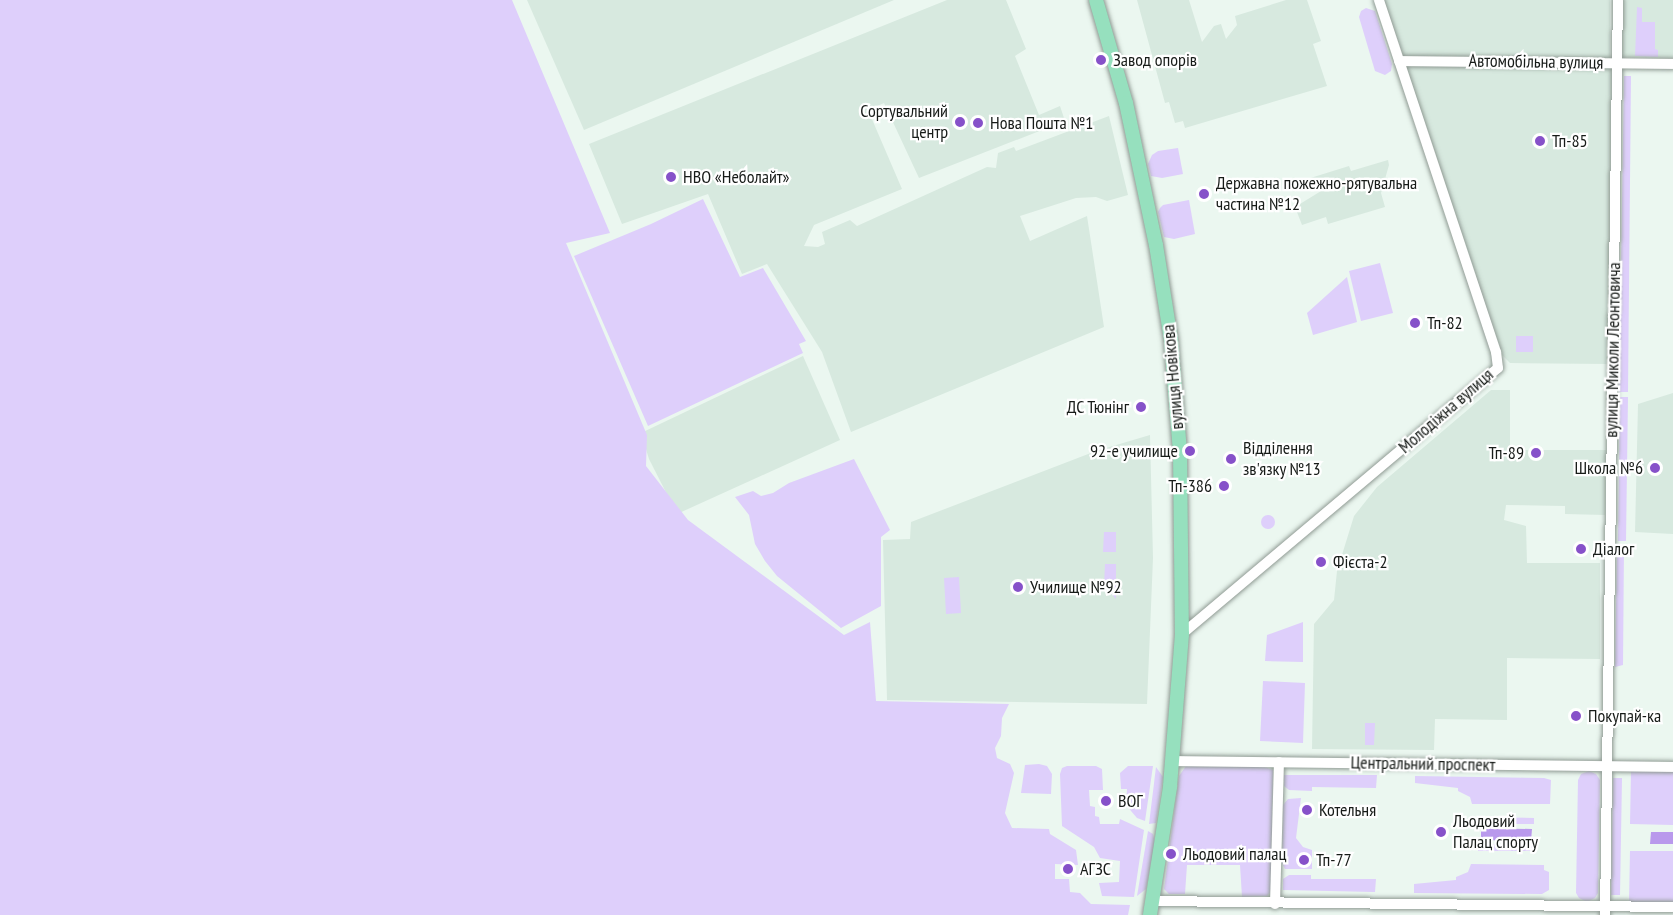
<!DOCTYPE html>
<meta charset="utf-8">
<style>
body{margin:0}
#map{position:relative;width:1673px;height:915px;overflow:hidden;background:#ebf7f0;font-family:"PT Sans Narrow",sans-serif}
div>[style]{position:absolute}
.built>*{inset:0;background:#d7e9df}
.green>*{inset:0;background:#decffb}
.round{border-radius:50%}
.water>*{inset:0;background:#b999ec}
.roads{filter:drop-shadow(0 0 2px #909b94) drop-shadow(0 0 2px #909b94)}
.minor>*{height:10px;margin:-5px;padding:0 5px;transform-origin:5px;border-radius:5px;background:#fff}
.major>*{height:14px;margin:-7px;padding:0 7px;transform-origin:7px;border-radius:7px;background:#96e0be}
.dots>*{width:16px;height:16px;translate:-50% -50%;box-sizing:border-box;border:3px solid #fff;border-radius:50%}
span{translate:-50% -50%;white-space:nowrap;text-align:center;line-height:1.15;-webkit-text-stroke:4.5px #fff;paint-order:stroke}
.poi-label{font-size:18px;color:#171b18}
.left{translate:0 -50%;text-align:left}
.right{translate:-100% -50%;text-align:right}
.street-label{font-size:18px;color:#171b18}
</style>
<div id="map">
<div class="built">
<i style="clip-path:polygon(527px 0,894px 0,584px 130px)"></i>
<i style="clip-path:polygon(947px 0,1006px 0,1026px 49px,1015px 56px,1039px 115px,1060px 106px,1065px 121px,919px 178px,884px 103px,868px 110px,902px 189px,814px 225px,804px 246px,818px 247px,825px 244px,822px 232px,850px 220px,857px 226px,987px 167px,996px 168px,998px 153px,1014px 147px,1016px 151px,1109px 116px,1128px 195px,1107px 201px,1096px 197px,1076px 198px,1020px 216px,1030px 241px,1087px 216px,1104px 327px,851px 432px,822px 352px,767px 264px,742px 274px,708px 194px,622px 224px,589px 144px)"></i>
<i style="clip-path:polygon(1137px 0,1189px 0,1202px 42px,1214px 26px,1221px 24px,1226px 39px,1237px 25px,1235px 16px,1286px 0,1307px 0,1321px 41px,1313px 44px,1327px 86px,1185px 128px,1183px 121px,1175px 123px,1169px 102px,1165px 103px)"></i>
<i style="clip-path:polygon(1383px 0,1610px 0,1610px 59px,1404px 58px)"></i>
<i style="clip-path:polygon(1622px 0,1673px 0,1673px 58px,1621px 57px)"></i>
<i style="clip-path:polygon(1420px 65px,1612px 67px,1608px 364px,1510px 363px,1502px 355px,1406px 77px,1407px 67px)"></i>
<i style="clip-path:polygon(1388px 160px,1389px 165px,1381px 193px,1385px 207px,1328px 224px,1326px 217px,1302px 225px,1295px 207px,1326px 188px,1323px 182px,1307px 189px,1304px 180px,1349px 166px,1351px 171px)"></i>
<i style="clip-path:polygon(803px 356px,840px 440px,677px 514px,649px 459px,641px 433px)"></i>
<i style="clip-path:polygon(1491px 390px,1510px 390px,1510px 450px,1606px 450px,1605px 515px,1565px 514px,1565px 506px,1506px 505px,1504px 520px,1526px 526px,1527px 563px,1600px 563px,1600px 659px,1507px 658px,1507px 720px,1435px 719px,1434px 750px,1312px 749px,1314px 624px,1334px 600px,1337px 571px,1354px 516px,1377px 487px)"></i>
<i style="clip-path:polygon(1673px 393px,1673px 534px,1635px 532px,1638px 404px)"></i>
<i style="clip-path:polygon(1150px 435px,1153px 558px,1147px 704px,887px 700px,883px 540px,910px 539px,911px 522px,1096px 451px)"></i>
</div>
<div class="green">
<i style="clip-path:polygon(0 0,512px 0,610px 233px,566px 243px,647px 435px,646px 466px,688px 520px,844px 635px,870px 622px,876px 701px,1009px 704px,1002px 718px,1001px 736px,995px 748px,997px 758px,1010px 764px,1014px 773px,1005px 813px,1012px 828px,1049px 829px,1050px 834px,1076px 850px,1078px 865px,1055px 864px,1055px 879px,1069px 879px,1070px 892px,1080px 893px,1091px 904px,1130px 905px,1128px 915px,0 915px)"></i>
<i style="clip-path:polygon(1637px 7px,1642px 8px,1642px 22px,1655px 22px,1655px 49px,1658px 50px,1658px 57px,1635px 56px)"></i>
<i style="clip-path:polygon(1366px 8px,1375px 11px,1392px 64px,1391px 71px,1385px 75px,1375px 71px,1359px 17px,1361px 11px)"></i>
<i style="clip-path:polygon(1624px 76px,1631px 76px,1628px 392px,1619px 392px)"></i>
<i style="clip-path:polygon(1178px 148px,1183px 174px,1162px 178px,1151px 176px,1148px 164px,1152px 155px,1158px 151px)"></i>
<i style="clip-path:polygon(703px 199px,740px 277px,763px 268px,806px 341px,799px 344px,803px 353px,648px 426px,574px 256px,651px 224px)"></i>
<i style="clip-path:polygon(1189px 200px,1195px 234px,1174px 239px,1164px 237px,1158px 212px,1160px 208px,1163px 205px)"></i>
<i style="clip-path:polygon(1380px 263px,1393px 313px,1361px 321px,1349px 271px)"></i>
<i style="clip-path:polygon(1347px 277px,1357px 322px,1313px 335px,1307px 313px)"></i>
<i style="clip-path:polygon(1516px 336px,1533px 336px,1533px 352px,1516px 352px)"></i>
<i style="clip-path:polygon(1620px 397px,1628px 397px,1626px 541px,1618px 541px)"></i>
<i style="clip-path:polygon(854px 459px,890px 530px,881px 537px,881px 606px,841px 628px,777px 576px,765px 561px,755px 544px,749px 515px,735px 497px,753px 491px,761px 496px,773px 493px,789px 483px)"></i>
<i class="round" style="left:1261px;top:515px;width:14px;height:14px"></i>
<i style="clip-path:polygon(1104px 532px,1116px 532px,1116px 552px,1103px 552px)"></i>
<i style="clip-path:polygon(1624px 546px,1623px 665px,1615px 667px,1617px 549px)"></i>
<i style="clip-path:polygon(1105px 564px,1116px 564px,1116px 599px,1104px 585px)"></i>
<i style="clip-path:polygon(959px 577px,961px 613px,946px 614px,944px 578px)"></i>
<i style="clip-path:polygon(1303px 622px,1303px 662px,1265px 661px,1267px 635px)"></i>
<i style="clip-path:polygon(1263px 681px,1305px 683px,1303px 743px,1260px 741px)"></i>
<i style="clip-path:polygon(1365px 723px,1375px 723px,1374px 745px,1365px 745px)"></i>
<i style="clip-path:polygon(1039px 764px,1047px 766px,1052px 774px,1051px 794px,1021px 793px,1025px 765px)"></i>
<i style="clip-path:polygon(1067px 766px,1096px 766px,1102px 769px,1103px 790px,1089px 790px,1090px 806px,1095px 807px,1095px 816px,1099px 817px,1100px 824px,1119px 824px,1120px 819px,1144px 830px,1134px 897px,1102px 896px,1099px 883px,1119px 882px,1120px 861px,1100px 858px,1094px 847px,1062px 826px,1060px 774px,1062px 768px)"></i>
<i style="clip-path:polygon(1128px 766px,1153px 766px,1145px 821px,1137px 818px,1131px 811px,1126px 803px,1127px 789px,1121px 789px,1120px 773px)"></i>
<i style="clip-path:polygon(1186px 766px,1265px 767px,1273px 770px,1271px 891px,1267px 896px,1242px 897px,1240px 865px,1187px 865px,1185px 894px,1169px 894px,1164px 889px,1179px 776px)"></i>
<i style="clip-path:polygon(1156px 767px,1163px 777px,1156px 823px,1149px 824px)"></i>
<i style="clip-path:polygon(1589px 771px,1596px 774px,1600px 780px,1598px 893px,1595px 898px,1587px 902px,1579px 898px,1576px 893px,1578px 780px,1581px 774px)"></i>
<i style="clip-path:polygon(1631px 771px,1673px 771px,1673px 825px,1630px 824px)"></i>
<i style="clip-path:polygon(1284px 775px,1377px 775px,1376px 788px,1312px 787px,1312px 791px,1289px 790px,1284px 786px)"></i>
<i style="clip-path:polygon(1415px 776px,1544px 778px,1551px 780px,1550px 804px,1472px 804px,1470px 797px,1458px 791px,1458px 788px,1415px 783px)"></i>
<i style="clip-path:polygon(1613px 778px,1622px 778px,1620px 895px,1611px 895px)"></i>
<i style="clip-path:polygon(1301px 798px,1296px 838px,1303px 847px,1312px 850px,1312px 869px,1285px 869px,1282px 863px,1283px 805px,1288px 799px)"></i>
<i style="clip-path:polygon(1479px 817px,1534px 818px,1534px 824px,1479px 824px)"></i>
<i style="clip-path:polygon(1148px 831px,1153px 834px,1155px 842px,1146px 889px,1137px 896px)"></i>
<i style="clip-path:polygon(1478px 844px,1534px 845px,1534px 851px,1478px 851px)"></i>
<i style="clip-path:polygon(1630px 851px,1673px 851px,1673px 903px,1629px 903px)"></i>
<i style="clip-path:polygon(1471px 864px,1544px 865px,1544px 870px,1549px 872px,1549px 890px,1542px 894px,1414px 893px,1414px 884px,1456px 880px,1456px 877px,1468px 872px)"></i>
<i style="clip-path:polygon(1289px 875px,1311px 875px,1311px 879px,1376px 879px,1375px 892px,1283px 890px,1283px 879px)"></i>
</div>
<div class="water">
<i style="clip-path:polygon(1481px 828px,1532px 829px,1531px 841px,1481px 840px)"></i>
<i style="clip-path:polygon(1651px 832px,1673px 832px,1673px 844px,1650px 844px)"></i>
</div>
<div class="roads">
<div class="minor">
<i style="left:1399px;top:61px;width:274px;rotate:0.6deg"></i>
<i style="left:1182px;top:634px;width:413px;rotate:-40.1deg"></i>
<i style="left:1498px;top:368px;width:16px;rotate:-97deg"></i>
<i style="left:1496px;top:352px;width:371px;rotate:-108.4deg"></i>
<i style="left:1173px;top:761px;width:500px;rotate:0.69deg"></i>
<i style="left:1153px;top:901px;width:520px;rotate:0.66deg"></i>
<i style="left:1275px;top:904px;width:142px;rotate:-88.4deg"></i>
<i style="left:1605px;top:915px;width:915px;rotate:-89.19deg"></i>
</div>
<div class="major">
<i style="left:1096px;top:0;width:107px;rotate:73.8deg"></i>
<i style="left:1126px;top:103px;width:145px;rotate:78.1deg"></i>
<i style="left:1156px;top:245px;width:96px;rotate:81deg"></i>
<i style="left:1171px;top:340px;width:111px;rotate:85.4deg"></i>
<i style="left:1180px;top:451px;width:183px;rotate:89.4deg"></i>
<i style="left:1182px;top:634px;width:153px;rotate:94.5deg"></i>
<i style="left:1170px;top:787px;width:130px;rotate:98.9deg"></i>
</div>
</div>
<div class="dots">
<i style="left:1101px;top:60px;background:#8651c9"></i>
<i style="left:960px;top:122px;background:#8651c9"></i>
<i style="left:978px;top:123px;background:#8651c9"></i>
<i style="left:1540px;top:141px;background:#8651c9"></i>
<i style="left:671px;top:177px;background:#8651c9"></i>
<i style="left:1204px;top:194px;background:#8651c9"></i>
<i style="left:1415px;top:323px;background:#8651c9"></i>
<i style="left:1141px;top:407px;background:#8651c9"></i>
<i style="left:1190px;top:451px;background:#8651c9"></i>
<i style="left:1536px;top:453px;background:#8651c9"></i>
<i style="left:1231px;top:459px;background:#8651c9"></i>
<i style="left:1655px;top:468px;background:#8651c9"></i>
<i style="left:1224px;top:486px;background:#8651c9"></i>
<i style="left:1581px;top:549px;background:#8651c9"></i>
<i style="left:1321px;top:562px;background:#8651c9"></i>
<i style="left:1018px;top:587px;background:#8651c9"></i>
<i style="left:1576px;top:716px;background:#8651c9"></i>
<i style="left:1106px;top:801px;background:#8651c9"></i>
<i style="left:1307px;top:810px;background:#8651c9"></i>
<i style="left:1441px;top:832px;background:#8651c9"></i>
<i style="left:1171px;top:854px;background:#8651c9"></i>
<i style="left:1304px;top:860px;background:#8651c9"></i>
<i style="left:1068px;top:869px;background:#8651c9"></i>
</div>
<div class="poi-label">
<span class="left" style="left:1113px;top:60px">Завод опорів</span>
<span class="right" style="left:948px;top:122px">Сортувальний<br>центр</span>
<span class="left" style="left:990px;top:123px">Нова Пошта №1</span>
<span class="left" style="left:1552px;top:141px">Тп-85</span>
<span class="left" style="left:683px;top:177px">НВО «Неболайт»</span>
<span class="left" style="left:1216px;top:194px">Державна пожежно-рятувальна<br>частина №12</span>
<span class="left" style="left:1427px;top:323px">Тп-82</span>
<span class="right" style="left:1129px;top:407px">ДС Тюнінг</span>
<span class="left" style="left:1243px;top:459px">Відділення<br>зв'язку №13</span>
<span class="right" style="left:1178px;top:451px">92-е училище</span>
<span class="right" style="left:1524px;top:453px">Тп-89</span>
<span class="right" style="left:1643px;top:468px">Школа №6</span>
<span class="right" style="left:1212px;top:486px">Тп-386</span>
<span class="left" style="left:1593px;top:549px">Діалог</span>
<span class="left" style="left:1333px;top:562px">Фiєста-2</span>
<span class="left" style="left:1030px;top:587px">Училище №92</span>
<span class="left" style="left:1588px;top:716px">Покупай-ка</span>
<span class="left" style="left:1118px;top:801px">ВОГ</span>
<span class="left" style="left:1319px;top:810px">Котельня</span>
<span class="left" style="left:1453px;top:832px">Льодовий<br>Палац спорту</span>
<span class="left" style="left:1183px;top:854px">Льодовий палац</span>
<span class="left" style="left:1316px;top:860px">Тп-77</span>
<span class="left" style="left:1080px;top:869px">АГЗС</span>
</div>
<div class="street-label">
<span style="left:1536px;top:62px;rotate:1deg">Автомобільна вулиця</span>
<span style="left:1613px;top:350px;rotate:-89deg">вулиця Миколи Леонтовича</span>
<span style="left:1173px;top:377px;rotate:-95deg">вулиця Новікова</span>
<span style="left:1446px;top:411px;rotate:-41deg">Молодіжна вулиця</span>
<span style="left:1423px;top:764px;rotate:1deg">Центральний проспект</span>
</div>
</div>
